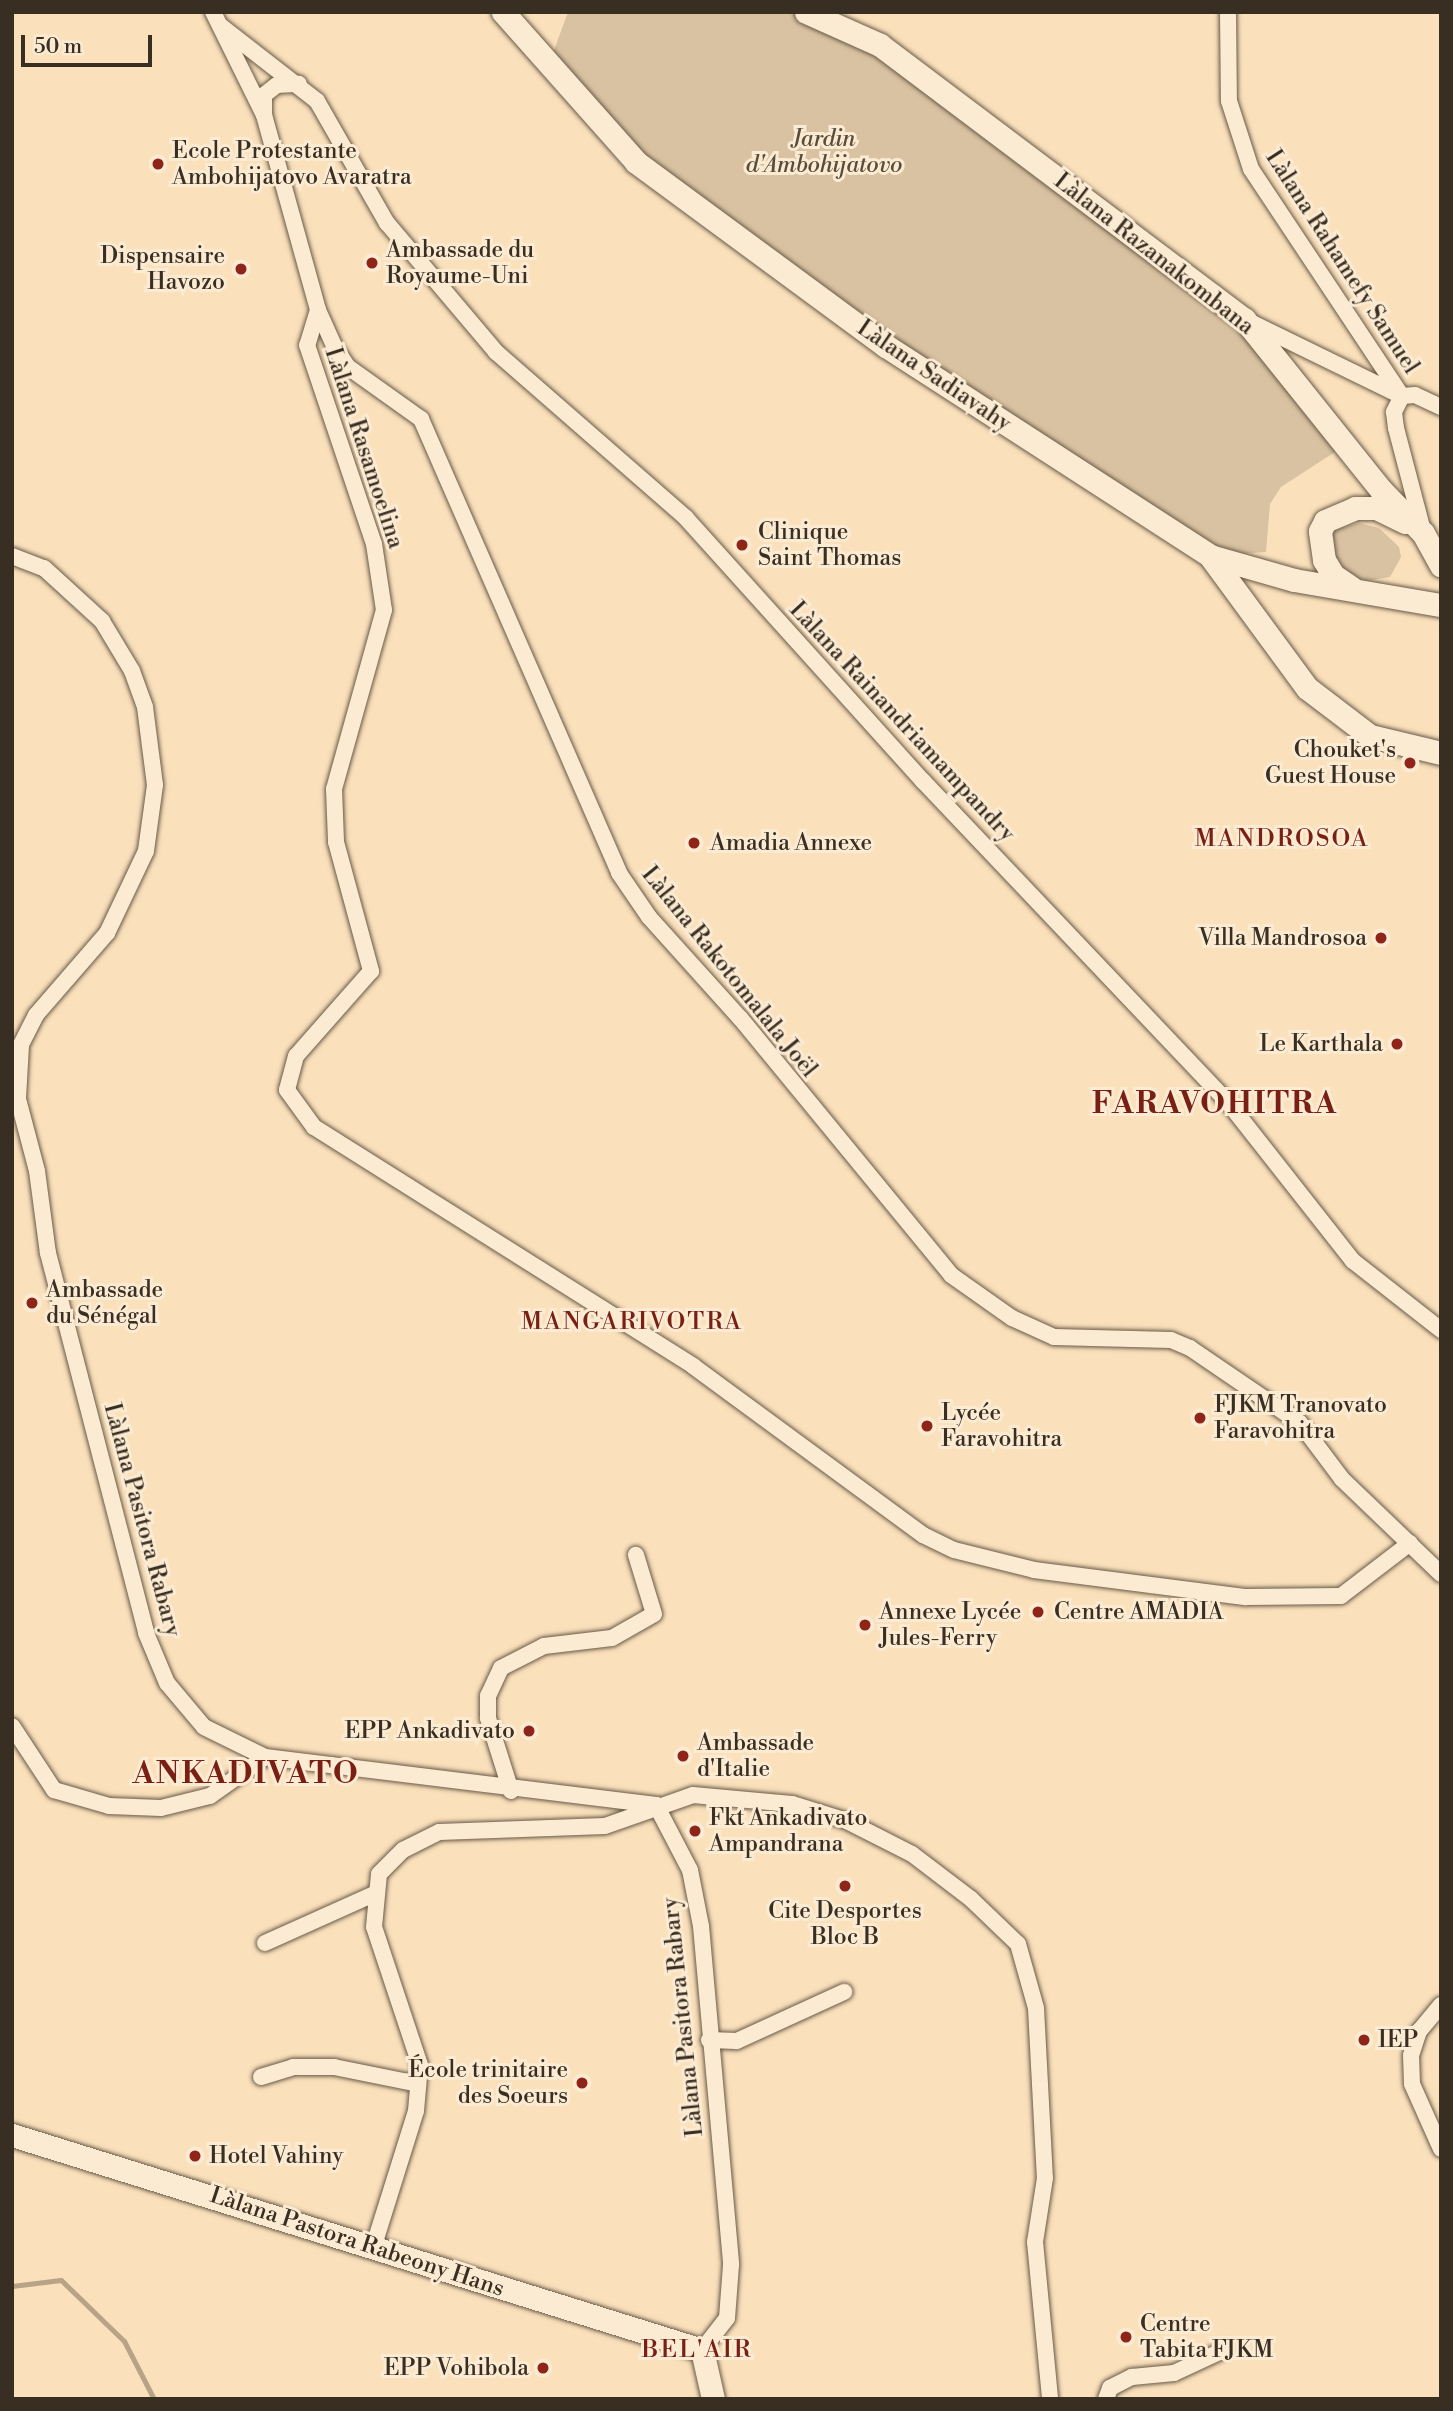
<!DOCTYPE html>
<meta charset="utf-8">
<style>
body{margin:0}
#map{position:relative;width:1453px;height:2411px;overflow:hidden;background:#fae0bb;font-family:"Libre Bodoni",serif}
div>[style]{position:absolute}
.green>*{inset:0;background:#d9c2a1}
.stream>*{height:5px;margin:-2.5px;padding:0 2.5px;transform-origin:2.5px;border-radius:2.5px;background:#b8a387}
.roads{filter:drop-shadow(0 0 2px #685a48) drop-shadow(0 0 2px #685a48)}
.street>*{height:16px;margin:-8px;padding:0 8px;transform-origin:8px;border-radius:8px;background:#fcebd3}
.secondary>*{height:23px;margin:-11.5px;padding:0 11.5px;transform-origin:11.5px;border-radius:11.5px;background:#fcebd3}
.dots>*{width:19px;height:19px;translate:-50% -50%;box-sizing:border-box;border:4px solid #fcebd3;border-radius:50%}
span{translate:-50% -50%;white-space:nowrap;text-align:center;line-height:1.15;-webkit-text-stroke:6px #fcebd3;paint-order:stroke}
.park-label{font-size:23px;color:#584c3b;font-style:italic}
.poi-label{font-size:23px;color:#382e22}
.left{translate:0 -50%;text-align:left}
.right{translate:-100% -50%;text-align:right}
.street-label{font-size:23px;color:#382e22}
.neighbourhood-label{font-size:24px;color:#7a1f14;letter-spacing:2px}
.district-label{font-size:30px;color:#7a1f14;font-weight:700;letter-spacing:2px}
.frame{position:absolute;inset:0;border:14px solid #382e22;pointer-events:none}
.scale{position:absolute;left:21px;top:35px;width:131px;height:32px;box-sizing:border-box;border:4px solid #382e22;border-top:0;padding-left:9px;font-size:21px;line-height:24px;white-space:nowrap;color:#382e22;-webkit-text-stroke:5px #fcebd3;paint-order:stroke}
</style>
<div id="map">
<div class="green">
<i style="clip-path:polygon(568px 12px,806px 12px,879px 45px,1244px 319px,1338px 450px,1281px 487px,1270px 504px,1266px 552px,1210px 556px,647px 170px,549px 64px)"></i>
<i style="clip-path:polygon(1359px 523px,1379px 528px,1399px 547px,1401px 557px,1390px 577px,1366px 581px,1352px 577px,1331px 559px,1330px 538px,1335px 530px)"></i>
</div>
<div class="stream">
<i style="left:12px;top:2286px;width:49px;rotate:-7deg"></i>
<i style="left:61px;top:2280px;width:88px;rotate:44.1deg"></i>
<i style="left:124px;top:2341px;width:65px;rotate:62.7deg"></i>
</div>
<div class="roads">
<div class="street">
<i style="left:213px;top:12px;width:115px;rotate:63.7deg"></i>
<i style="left:264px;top:115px;width:202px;rotate:74.5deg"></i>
<i style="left:318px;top:310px;width:42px;rotate:65.9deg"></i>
<i style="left:335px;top:348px;width:23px;rotate:56deg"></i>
<i style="left:348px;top:367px;width:90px;rotate:35.5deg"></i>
<i style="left:421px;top:419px;width:495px;rotate:66.4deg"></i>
<i style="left:619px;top:873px;width:53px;rotate:55.7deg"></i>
<i style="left:649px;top:917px;width:137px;rotate:48deg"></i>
<i style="left:741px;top:1019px;width:331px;rotate:50.6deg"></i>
<i style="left:951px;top:1275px;width:75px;rotate:35.2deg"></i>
<i style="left:1012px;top:1318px;width:46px;rotate:24.3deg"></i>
<i style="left:1054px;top:1337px;width:117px;rotate:1.5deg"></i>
<i style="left:1171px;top:1340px;width:21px;rotate:23deg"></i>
<i style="left:1190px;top:1348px;width:133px;rotate:34.3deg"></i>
<i style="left:1300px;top:1423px;width:70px;rotate:53.1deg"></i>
<i style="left:1342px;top:1479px;width:137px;rotate:43.8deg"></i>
<i style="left:1228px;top:12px;width:89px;rotate:89.4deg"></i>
<i style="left:1229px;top:101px;width:71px;rotate:72.1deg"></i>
<i style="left:1251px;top:169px;width:273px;rotate:56.4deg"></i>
<i style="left:222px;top:27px;width:120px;rotate:37.9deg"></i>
<i style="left:317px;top:101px;width:141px;rotate:60.2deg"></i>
<i style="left:387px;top:223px;width:169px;rotate:49.8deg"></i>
<i style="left:496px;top:352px;width:252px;rotate:41.1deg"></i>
<i style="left:686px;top:518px;width:354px;rotate:48deg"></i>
<i style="left:923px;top:781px;width:448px;rotate:46.5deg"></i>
<i style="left:1231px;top:1106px;width:197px;rotate:51.8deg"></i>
<i style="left:1353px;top:1261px;width:112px;rotate:38.1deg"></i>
<i style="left:264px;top:114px;width:19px;rotate:-90deg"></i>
<i style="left:264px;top:95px;width:16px;rotate:-38deg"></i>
<i style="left:277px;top:85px;width:22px;rotate:-3deg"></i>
<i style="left:318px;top:310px;width:37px;rotate:107deg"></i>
<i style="left:307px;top:345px;width:210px;rotate:71.4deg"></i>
<i style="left:374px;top:544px;width:67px;rotate:81.4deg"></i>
<i style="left:384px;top:610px;width:186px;rotate:105.6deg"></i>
<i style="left:334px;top:789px;width:53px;rotate:87.8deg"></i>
<i style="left:336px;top:842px;width:134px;rotate:74.8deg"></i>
<i style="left:371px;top:971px;width:113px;rotate:131.4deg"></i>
<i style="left:296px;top:1056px;width:35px;rotate:105deg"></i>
<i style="left:287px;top:1090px;width:46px;rotate:53.9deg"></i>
<i style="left:314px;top:1127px;width:448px;rotate:32.2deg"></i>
<i style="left:693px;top:1366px;width:285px;rotate:36.3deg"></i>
<i style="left:923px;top:1535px;width:34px;rotate:26deg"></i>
<i style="left:954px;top:1550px;width:82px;rotate:14deg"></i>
<i style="left:1034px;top:1570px;width:214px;rotate:7.3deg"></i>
<i style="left:1246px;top:1597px;width:95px;rotate:-0.6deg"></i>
<i style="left:1341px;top:1596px;width:87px;rotate:-37.5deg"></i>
<i style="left:1250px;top:322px;width:167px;rotate:26deg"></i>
<i style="left:1402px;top:396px;width:18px;rotate:117deg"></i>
<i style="left:1394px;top:412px;width:16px;rotate:83deg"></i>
<i style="left:1396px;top:428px;width:106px;rotate:75.3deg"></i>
<i style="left:1402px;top:396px;width:13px;rotate:-4deg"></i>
<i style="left:1415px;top:395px;width:29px;rotate:25deg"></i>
<i style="left:12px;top:556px;width:34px;rotate:21deg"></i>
<i style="left:44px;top:568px;width:79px;rotate:42.4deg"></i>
<i style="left:102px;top:621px;width:58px;rotate:59deg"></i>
<i style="left:132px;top:671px;width:38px;rotate:70deg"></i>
<i style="left:145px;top:707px;width:79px;rotate:82.7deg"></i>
<i style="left:155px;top:785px;width:67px;rotate:97.8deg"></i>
<i style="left:146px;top:851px;width:91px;rotate:115.4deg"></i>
<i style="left:107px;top:933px;width:108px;rotate:130.9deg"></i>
<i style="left:36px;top:1015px;width:34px;rotate:117deg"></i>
<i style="left:21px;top:1045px;width:54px;rotate:93.2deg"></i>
<i style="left:18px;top:1099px;width:74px;rotate:75.2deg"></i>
<i style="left:37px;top:1171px;width:83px;rotate:82.4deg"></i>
<i style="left:48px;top:1253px;width:392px;rotate:75.5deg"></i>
<i style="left:146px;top:1633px;width:54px;rotate:67.2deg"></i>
<i style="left:167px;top:1683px;width:57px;rotate:49.9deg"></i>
<i style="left:204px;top:1727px;width:68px;rotate:26.2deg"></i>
<i style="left:265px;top:1757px;width:394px;rotate:7deg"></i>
<i style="left:656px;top:1805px;width:73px;rotate:62.4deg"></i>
<i style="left:690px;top:1870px;width:57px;rotate:78.9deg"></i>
<i style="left:701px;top:1926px;width:340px;rotate:84.9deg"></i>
<i style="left:731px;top:2265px;width:53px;rotate:94.3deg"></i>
<i style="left:727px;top:2318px;width:41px;rotate:128deg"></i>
<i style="left:12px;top:1726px;width:77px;rotate:56.7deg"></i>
<i style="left:54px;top:1790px;width:57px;rotate:16.2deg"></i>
<i style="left:109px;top:1806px;width:52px;rotate:2.2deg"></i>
<i style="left:161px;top:1808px;width:50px;rotate:-13.8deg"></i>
<i style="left:210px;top:1796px;width:67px;rotate:-35.3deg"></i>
<i style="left:511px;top:1791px;width:77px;rotate:-107.5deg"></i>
<i style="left:488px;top:1718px;width:22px;rotate:-90deg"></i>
<i style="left:488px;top:1696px;width:31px;rotate:-65deg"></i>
<i style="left:501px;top:1668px;width:48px;rotate:-27.1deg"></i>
<i style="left:544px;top:1646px;width:68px;rotate:-6.7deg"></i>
<i style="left:612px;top:1638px;width:48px;rotate:-29.7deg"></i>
<i style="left:654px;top:1614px;width:62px;rotate:-107deg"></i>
<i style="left:265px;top:1943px;width:122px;rotate:-24.2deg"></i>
<i style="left:1441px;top:2005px;width:34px;rotate:130deg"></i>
<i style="left:1419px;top:2031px;width:25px;rotate:108deg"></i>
<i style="left:1411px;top:2055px;width:29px;rotate:88deg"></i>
<i style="left:1412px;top:2084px;width:71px;rotate:66deg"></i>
<i style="left:709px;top:2040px;width:28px;rotate:2deg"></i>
<i style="left:737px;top:2041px;width:118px;rotate:-24.6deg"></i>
<i style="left:261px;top:2077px;width:34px;rotate:-17deg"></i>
<i style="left:293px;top:2067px;width:41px"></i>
<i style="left:334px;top:2067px;width:86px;rotate:11.4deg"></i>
<i style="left:374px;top:2245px;width:140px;rotate:-72.6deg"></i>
<i style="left:416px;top:2111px;width:46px;rotate:-85deg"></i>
<i style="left:420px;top:2065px;width:145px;rotate:-108.4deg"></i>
<i style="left:374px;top:1927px;width:53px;rotate:-84.6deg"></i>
<i style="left:379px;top:1874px;width:34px;rotate:-45deg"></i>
<i style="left:403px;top:1850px;width:40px;rotate:-26.6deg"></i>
<i style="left:439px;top:1832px;width:166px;rotate:-2.1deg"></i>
<i style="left:605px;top:1826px;width:93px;rotate:-19.4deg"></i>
<i style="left:693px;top:1795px;width:99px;rotate:5.2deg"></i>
<i style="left:792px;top:1804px;width:58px;rotate:17.2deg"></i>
<i style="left:847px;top:1821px;width:73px;rotate:26.9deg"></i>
<i style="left:912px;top:1854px;width:74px;rotate:37.3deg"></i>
<i style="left:971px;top:1899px;width:65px;rotate:43.8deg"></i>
<i style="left:1018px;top:1944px;width:66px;rotate:74.3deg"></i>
<i style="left:1036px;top:2008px;width:170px;rotate:87deg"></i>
<i style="left:1045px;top:2178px;width:65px;rotate:98.9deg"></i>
<i style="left:1035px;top:2242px;width:158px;rotate:84.5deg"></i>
<i style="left:1106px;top:2399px;width:12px;rotate:-70deg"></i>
<i style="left:1110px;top:2388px;width:25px;rotate:-27deg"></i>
<i style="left:1132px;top:2377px;width:42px;rotate:-5.4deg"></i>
<i style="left:1174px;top:2373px;width:57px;rotate:-24.8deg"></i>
</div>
<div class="secondary">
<i style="left:503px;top:12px;width:200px;rotate:48.4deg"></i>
<i style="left:636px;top:162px;width:310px;rotate:36.4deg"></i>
<i style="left:886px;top:346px;width:386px;rotate:32.9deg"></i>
<i style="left:1210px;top:556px;width:87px;rotate:15.9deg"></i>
<i style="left:1294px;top:580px;width:149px;rotate:9.7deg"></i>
<i style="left:806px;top:12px;width:81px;rotate:24deg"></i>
<i style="left:880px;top:45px;width:456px;rotate:37deg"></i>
<i style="left:1244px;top:319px;width:219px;rotate:51.3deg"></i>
<i style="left:1381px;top:490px;width:60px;rotate:45.7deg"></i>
<i style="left:1423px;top:533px;width:37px;rotate:61deg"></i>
<i style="left:1210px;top:556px;width:164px;rotate:53.7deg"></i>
<i style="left:1307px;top:688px;width:79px;rotate:37.3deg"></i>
<i style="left:1370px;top:736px;width:73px;rotate:13.5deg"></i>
<i style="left:1352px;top:588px;width:23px;rotate:-146deg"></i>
<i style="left:1333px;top:575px;width:17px;rotate:-121deg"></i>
<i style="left:1324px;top:560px;width:29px;rotate:-98deg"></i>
<i style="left:1320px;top:531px;width:11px;rotate:-63deg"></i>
<i style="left:1325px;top:521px;width:33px;rotate:-23deg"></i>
<i style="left:1355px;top:508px;width:21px"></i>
<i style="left:1376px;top:508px;width:32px;rotate:26deg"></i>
<i style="left:12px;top:2135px;width:723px;rotate:17.31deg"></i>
<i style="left:702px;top:2350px;width:50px;rotate:77.3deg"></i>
</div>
</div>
<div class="dots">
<i style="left:158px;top:164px;background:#8f2418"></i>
<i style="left:372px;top:263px;background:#8f2418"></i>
<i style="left:241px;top:269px;background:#8f2418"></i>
<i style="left:742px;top:545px;background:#8f2418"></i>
<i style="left:1410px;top:763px;background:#8f2418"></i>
<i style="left:694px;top:843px;background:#8f2418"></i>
<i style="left:1381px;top:938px;background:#8f2418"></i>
<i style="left:1397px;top:1044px;background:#8f2418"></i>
<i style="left:32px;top:1303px;background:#8f2418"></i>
<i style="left:1200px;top:1418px;background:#8f2418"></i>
<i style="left:927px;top:1426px;background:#8f2418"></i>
<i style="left:1038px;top:1612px;background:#8f2418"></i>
<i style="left:865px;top:1625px;background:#8f2418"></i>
<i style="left:529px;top:1731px;background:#8f2418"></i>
<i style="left:683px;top:1756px;background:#8f2418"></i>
<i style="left:695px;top:1831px;background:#8f2418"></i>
<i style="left:845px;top:1886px;background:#8f2418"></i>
<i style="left:1364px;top:2040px;background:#8f2418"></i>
<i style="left:582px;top:2083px;background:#8f2418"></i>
<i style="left:195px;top:2156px;background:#8f2418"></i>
<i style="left:1126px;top:2337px;background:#8f2418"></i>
<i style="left:543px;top:2368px;background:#8f2418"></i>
</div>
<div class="park-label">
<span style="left:824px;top:152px">Jardin<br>d'Ambohijatovo</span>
</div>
<div class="poi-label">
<span class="left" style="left:172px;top:164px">Ecole Protestante<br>Ambohijatovo Avaratra</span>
<span class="left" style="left:386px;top:263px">Ambassade du<br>Royaume-Uni</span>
<span class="right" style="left:225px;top:269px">Dispensaire<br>Havozo</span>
<span class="left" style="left:758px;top:545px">Clinique<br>Saint Thomas</span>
<span class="right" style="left:1396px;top:763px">Chouket's<br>Guest House</span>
<span class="left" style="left:710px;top:843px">Amadia Annexe</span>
<span class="right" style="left:1367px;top:938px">Villa Mandrosoa</span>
<span class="right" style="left:1383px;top:1044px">Le Karthala</span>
<span class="left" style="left:46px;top:1303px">Ambassade<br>du Sénégal</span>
<span class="left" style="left:1214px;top:1418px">FJKM Tranovato<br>Faravohitra</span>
<span class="left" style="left:941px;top:1426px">Lycée<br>Faravohitra</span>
<span class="left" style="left:879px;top:1625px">Annexe Lycée<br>Jules-Ferry</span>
<span class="left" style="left:1054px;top:1612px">Centre AMADIA</span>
<span class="right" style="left:515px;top:1731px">EPP Ankadivato</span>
<span class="left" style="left:697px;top:1756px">Ambassade<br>d'Italie</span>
<span class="left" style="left:709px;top:1831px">Fkt Ankadivato<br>Ampandrana</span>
<span style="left:845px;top:1924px">Cite Desportes<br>Bloc B</span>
<span class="left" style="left:1378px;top:2040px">IEP</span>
<span class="right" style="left:568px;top:2083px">École trinitaire<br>des Soeurs</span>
<span class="left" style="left:209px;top:2156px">Hotel Vahiny</span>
<span class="left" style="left:1140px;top:2337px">Centre<br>Tabita FJKM</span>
<span class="right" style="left:529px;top:2368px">EPP Vohibola</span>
</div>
<div class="street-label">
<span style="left:1154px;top:254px;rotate:38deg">Làlana Razanakombana</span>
<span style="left:1342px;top:262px;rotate:57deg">Làlana Rahamefy Samuel</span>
<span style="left:934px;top:376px;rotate:34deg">Làlana Sadiavahy</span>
<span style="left:364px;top:448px;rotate:72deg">Làlana Rasamoelina</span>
<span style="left:902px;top:722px;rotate:47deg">Làlana Rainandriamampandry</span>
<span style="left:729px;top:972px;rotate:51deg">Làlana Rakotomalala Joël</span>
<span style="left:142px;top:1520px;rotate:75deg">Làlana Pasitora Rabary</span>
<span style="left:683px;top:2017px;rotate:-96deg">Làlana Pasitora Rabary</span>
<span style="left:357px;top:2242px;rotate:18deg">Làlana Pastora Rabeony Hans</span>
</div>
<div class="neighbourhood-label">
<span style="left:1282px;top:840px">MANDROSOA</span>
<span style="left:632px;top:1323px">MANGARIVOTRA</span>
<span style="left:697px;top:2351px">BEL'AIR</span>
</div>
<div class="district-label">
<span style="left:1215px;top:1104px">FARAVOHITRA</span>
<span style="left:246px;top:1774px">ANKADIVATO</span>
</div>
<div class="frame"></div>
<div class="scale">50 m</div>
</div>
